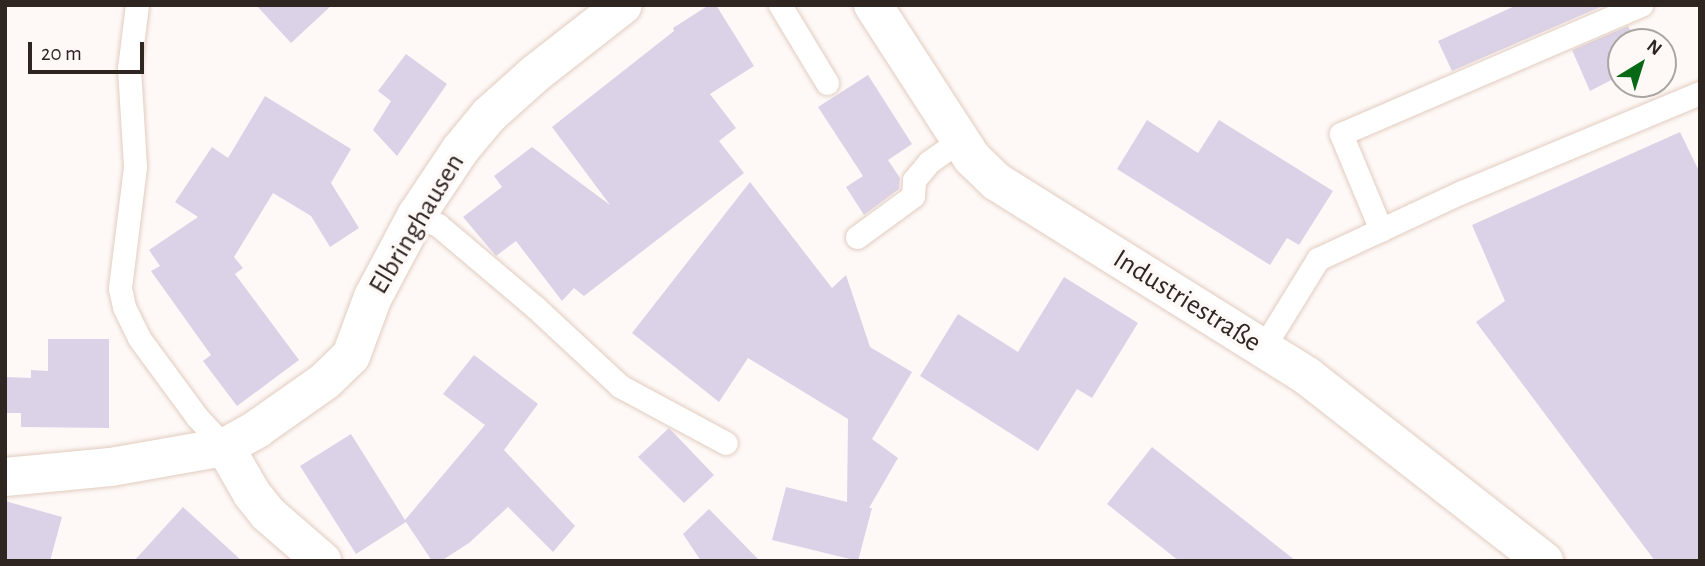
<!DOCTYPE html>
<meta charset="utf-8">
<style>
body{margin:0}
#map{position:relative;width:1705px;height:566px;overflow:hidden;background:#fef9f7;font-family:"Alegreya Sans",sans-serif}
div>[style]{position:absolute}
.building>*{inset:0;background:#dbd2e7}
.roads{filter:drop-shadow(0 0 2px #e2ccc0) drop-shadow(0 0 2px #e2ccc0)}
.lane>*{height:23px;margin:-11.5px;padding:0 11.5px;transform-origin:11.5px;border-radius:11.5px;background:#fff}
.street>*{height:38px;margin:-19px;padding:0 19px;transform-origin:19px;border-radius:19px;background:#fff}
.secondary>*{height:38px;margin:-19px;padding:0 19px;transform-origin:19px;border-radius:19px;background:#fff}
span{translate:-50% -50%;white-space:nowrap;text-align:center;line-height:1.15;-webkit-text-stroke:7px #fef9f7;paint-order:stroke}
.street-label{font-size:28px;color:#2f2622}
.frame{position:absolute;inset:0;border:7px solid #2f2622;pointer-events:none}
.north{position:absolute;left:1607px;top:28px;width:70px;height:70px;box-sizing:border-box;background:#fef9f7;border:2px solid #aba5a2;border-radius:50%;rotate:38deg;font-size:19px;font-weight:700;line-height:28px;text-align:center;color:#2f2622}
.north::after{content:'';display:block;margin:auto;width:24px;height:32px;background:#076915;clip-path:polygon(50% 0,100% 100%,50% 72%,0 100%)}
.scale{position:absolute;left:28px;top:42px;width:116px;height:32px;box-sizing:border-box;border:4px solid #2f2622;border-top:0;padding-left:9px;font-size:21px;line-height:24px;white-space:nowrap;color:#2f2622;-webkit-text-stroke:5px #fef9f7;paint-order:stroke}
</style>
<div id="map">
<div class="building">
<i style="clip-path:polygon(256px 5px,332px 5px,291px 43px)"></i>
<i style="clip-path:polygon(709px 5px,716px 5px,754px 66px,710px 94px,736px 128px,719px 141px,744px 173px,584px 296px,574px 288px,562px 301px,516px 241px,496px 256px,463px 217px,502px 187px,494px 176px,532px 147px,610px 205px,552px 127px,674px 31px,673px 28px)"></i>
<i style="clip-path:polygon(1517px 5px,1605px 5px,1452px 71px,1438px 41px)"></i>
<i style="clip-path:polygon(1628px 26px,1636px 42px,1621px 42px,1621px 75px,1590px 91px,1572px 50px)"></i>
<i style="clip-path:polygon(406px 54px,447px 84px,397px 156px,373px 130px,391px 101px,378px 91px)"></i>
<i style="clip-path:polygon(868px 75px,912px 144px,888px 160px,900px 178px,899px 189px,864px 215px,846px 187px,863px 176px,818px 107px)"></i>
<i style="clip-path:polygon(265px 96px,351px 149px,331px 183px,359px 228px,330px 247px,311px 216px,273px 193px,234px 257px,243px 268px,235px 274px,299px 360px,237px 406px,203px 361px,211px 355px,151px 271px,160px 266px,149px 250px,198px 217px,175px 202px,212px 147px,228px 158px)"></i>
<i style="clip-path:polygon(1147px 120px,1198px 153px,1219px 120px,1333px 191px,1299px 245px,1287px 238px,1270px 265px,1117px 169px)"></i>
<i style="clip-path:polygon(1680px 132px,1700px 173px,1700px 561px,1655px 561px,1476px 322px,1505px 301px,1472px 225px)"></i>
<i style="clip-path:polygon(750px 182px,832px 288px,846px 275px,870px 347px,912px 372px,872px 439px,898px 458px,869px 508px,872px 508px,858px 561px,772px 540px,786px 487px,847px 502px,848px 419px,748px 358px,719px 402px,632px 333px)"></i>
<i style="clip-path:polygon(1064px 277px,1138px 323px,1092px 398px,1077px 389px,1038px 451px,920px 376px,958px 314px,1018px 352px)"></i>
<i style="clip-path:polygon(48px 339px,109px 339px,109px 428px,21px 427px,21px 413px,5px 413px,5px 377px,31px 378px,31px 370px,48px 371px)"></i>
<i style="clip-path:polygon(474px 355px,538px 404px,504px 450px,575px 526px,553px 552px,508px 507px,469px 543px,441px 561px,432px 561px,406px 522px,356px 554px,300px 466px,351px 434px,405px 520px,485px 425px,443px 394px)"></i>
<i style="clip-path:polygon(669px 428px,714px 475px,684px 503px,638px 457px)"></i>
<i style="clip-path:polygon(1152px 447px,1296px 561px,1179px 561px,1107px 504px)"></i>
<i style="clip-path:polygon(5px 501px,62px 517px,50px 561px,5px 561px)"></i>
<i style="clip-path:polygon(183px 507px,242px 561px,134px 561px)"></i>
<i style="clip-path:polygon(709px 509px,760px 561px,701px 561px,683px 534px)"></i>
</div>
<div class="roads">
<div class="lane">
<i style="left:137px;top:5px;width:64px;rotate:97.2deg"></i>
<i style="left:129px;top:68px;width:99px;rotate:86.5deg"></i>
<i style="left:135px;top:167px;width:122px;rotate:97.1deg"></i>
<i style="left:120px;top:288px;width:19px;rotate:78deg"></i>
<i style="left:124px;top:307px;width:34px;rotate:64deg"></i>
<i style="left:139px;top:338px;width:98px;rotate:53.7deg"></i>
<i style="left:197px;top:417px;width:41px;rotate:47deg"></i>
<i style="left:780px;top:5px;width:91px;rotate:58.9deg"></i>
<i style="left:416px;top:216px;width:24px;rotate:22deg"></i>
<i style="left:438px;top:225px;width:127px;rotate:40.2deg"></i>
<i style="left:535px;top:307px;width:116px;rotate:42.9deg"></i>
<i style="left:620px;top:386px;width:120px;rotate:28.3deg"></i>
<i style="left:1381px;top:230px;width:104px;rotate:-112.6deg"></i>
<i style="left:1341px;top:134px;width:327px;rotate:-23.3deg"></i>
<i style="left:857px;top:237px;width:69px;rotate:-36.2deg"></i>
<i style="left:913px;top:196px;width:16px;rotate:-86deg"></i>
<i style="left:914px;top:180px;width:23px;rotate:-50deg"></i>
<i style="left:929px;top:162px;width:38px;rotate:-35deg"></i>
<i style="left:1263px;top:348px;width:105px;rotate:-58.3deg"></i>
<i style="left:1318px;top:259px;width:159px;rotate:-25deg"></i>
<i style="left:1462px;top:192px;width:258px;rotate:-22.6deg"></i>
</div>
<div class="street">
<i style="left:225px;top:447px;width:54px;rotate:60.1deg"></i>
<i style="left:252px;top:494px;width:26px;rotate:51deg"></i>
<i style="left:268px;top:514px;width:72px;rotate:41deg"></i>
<i style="left:5px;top:477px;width:106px;rotate:-5.4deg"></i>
<i style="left:111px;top:467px;width:116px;rotate:-10deg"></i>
<i style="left:225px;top:447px;width:37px;rotate:-29deg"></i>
<i style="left:257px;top:429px;width:83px;rotate:-35.2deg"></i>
<i style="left:325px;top:381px;width:36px;rotate:-44deg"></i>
<i style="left:351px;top:356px;width:63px;rotate:-69.6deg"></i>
<i style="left:373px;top:297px;width:92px;rotate:-62deg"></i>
<i style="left:416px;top:216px;width:79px;rotate:-56.3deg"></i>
<i style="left:460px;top:150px;width:45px;rotate:-50.4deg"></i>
<i style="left:489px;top:115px;width:63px;rotate:-41.8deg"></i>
<i style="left:536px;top:73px;width:110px;rotate:-38deg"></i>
</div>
<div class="secondary">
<i style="left:873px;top:5px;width:182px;rotate:57.1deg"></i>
<i style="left:972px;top:158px;width:35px;rotate:44deg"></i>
<i style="left:997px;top:182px;width:366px;rotate:32deg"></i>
<i style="left:1307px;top:376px;width:301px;rotate:38deg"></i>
</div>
</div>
<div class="street-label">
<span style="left:417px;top:224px;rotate:-59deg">Elbringhausen</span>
<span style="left:1187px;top:301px;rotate:32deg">Industriestraße</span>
</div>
<div class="frame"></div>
<div class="north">N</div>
<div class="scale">20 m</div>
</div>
